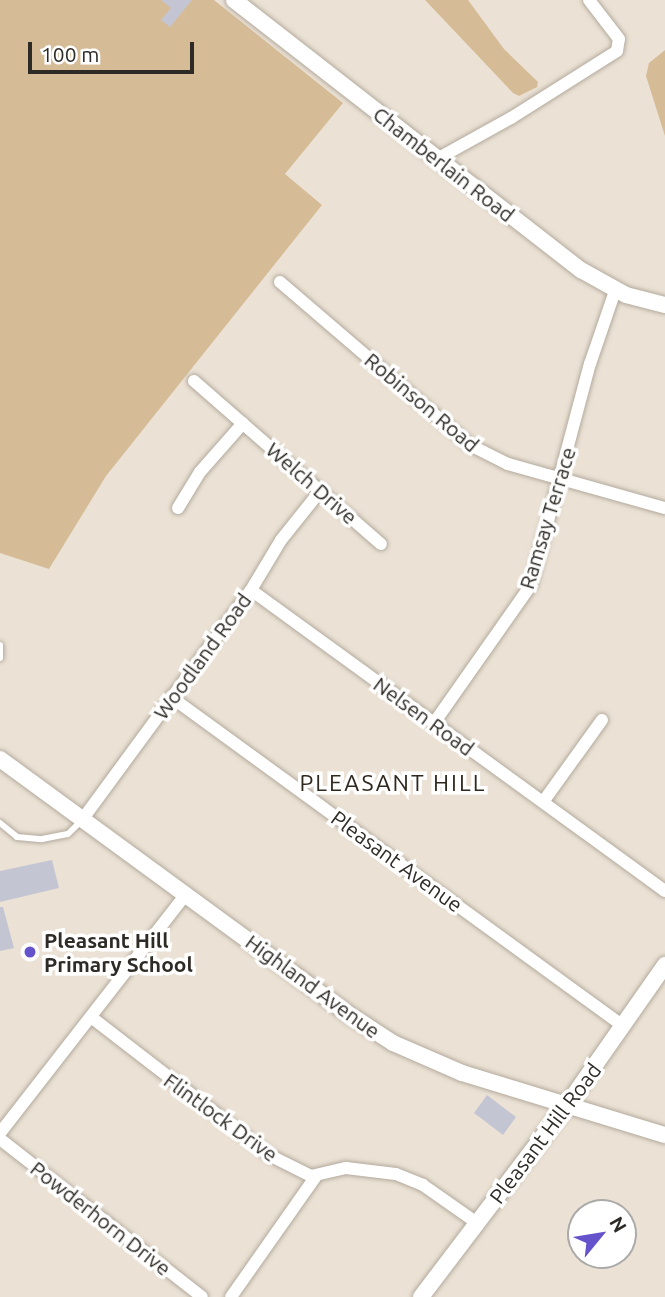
<!DOCTYPE html>
<style>
body{margin:0}
#map{position:relative;width:665px;height:1297px;overflow:hidden;background:#ebe2d5;font-family:Ubuntu,sans-serif}
div>[style]{position:absolute}
.green>*{inset:0;background:#d5bc97}
.building>*{inset:0;background:#c4c5d3}
.roads{filter:drop-shadow(0 0 2px #b3aa9d) drop-shadow(0 0 2px #b3aa9d)}
.service>*{height:6px;margin:-3px;padding:0 3px;transform-origin:3px;border-radius:3px;background:#fff}
.minor>*{height:12px;margin:-6px;padding:0 6px;transform-origin:6px;border-radius:6px;background:#fff}
.tertiary>*{height:16px;margin:-8px;padding:0 8px;transform-origin:8px;border-radius:8px;background:#fff}
.dots>*{width:19px;height:19px;translate:-50% -50%;box-sizing:border-box;border:4px solid #fff;border-radius:50%}
span{translate:-50% -50%;white-space:nowrap;text-align:center;line-height:1.15;-webkit-text-stroke:7px #fff;paint-order:stroke}
.street-label{font-size:21px;color:#2e2b26}
.poi-label{font-size:21px;color:#2e2b26;font-weight:700}
.left{translate:0 -50%;text-align:left}
.neighbourhood-label{font-size:23px;color:#2f281e;letter-spacing:2px}
.north{position:absolute;left:567px;top:1199px;width:70px;height:70px;box-sizing:border-box;background:#fff;border:2px solid #abaaa8;border-radius:50%;rotate:60deg;font-size:19px;font-weight:700;line-height:28px;text-align:center;color:#2e2b26}
.north::after{content:'';display:block;margin:auto;width:24px;height:32px;background:#6553cc;clip-path:polygon(50% 0,100% 100%,50% 72%,0 100%)}
.scale{position:absolute;left:28px;top:42px;width:166px;height:32px;box-sizing:border-box;border:4px solid #2e2b26;border-top:0;padding-left:9px;font-size:21px;line-height:24px;white-space:nowrap;color:#2e2b26;-webkit-text-stroke:5px #fff;paint-order:stroke}
</style>
<div id="map">
<div class="green">
<i style="clip-path:polygon(0 0,214px 0,343px 103px,285px 174px,322px 205px,106px 476px,49px 569px,0 553px)"></i>
<i style="clip-path:polygon(425px 0,468px 0,504px 49px,538px 82px,537px 87px,519px 96px,513px 93px)"></i>
<i style="clip-path:polygon(665px 50px,665px 136px,646px 76px,649px 63px)"></i>
</div>
<div class="building">
<i style="clip-path:polygon(161px 0,192px 0,170px 27px,161px 20px,171px 8px)"></i>
<i style="clip-path:polygon(52px 860px,59px 888px,0 902px,0 871px)"></i>
<i style="clip-path:polygon(0 907px,3px 907px,14px 948px,0 951px)"></i>
<i style="clip-path:polygon(487px 1095px,516px 1117px,503px 1135px,474px 1113px)"></i>
</div>
<div class="roads">
<div class="service">
<i style="left:0;top:645px;width:13px;rotate:90deg"></i>
<i style="left:0;top:823px;width:22px;rotate:39deg"></i>
<i style="left:17px;top:837px;width:25px;rotate:5deg"></i>
<i style="left:42px;top:839px;width:26px;rotate:-11deg"></i>
<i style="left:68px;top:834px;width:18px;rotate:-45deg"></i>
</div>
<div class="minor">
<i style="left:437px;top:159px;width:85px;rotate:-29deg"></i>
<i style="left:511px;top:118px;width:125px;rotate:-32.3deg"></i>
<i style="left:617px;top:51px;width:12px;rotate:-81deg"></i>
<i style="left:619px;top:39px;width:49px;rotate:-127.6deg"></i>
<i style="left:280px;top:282px;width:250px;rotate:40.6deg"></i>
<i style="left:470px;top:445px;width:42px;rotate:26.6deg"></i>
<i style="left:508px;top:464px;width:163px;rotate:15.7deg"></i>
<i style="left:194px;top:381px;width:248px;rotate:41.1deg"></i>
<i style="left:178px;top:508px;width:42px;rotate:-58.6deg"></i>
<i style="left:200px;top:472px;width:65px;rotate:-48.7deg"></i>
<i style="left:251px;top:590px;width:512px;rotate:36.02deg"></i>
<i style="left:171px;top:697px;width:559px;rotate:36.05deg"></i>
<i style="left:434px;top:723px;width:169px;rotate:-54.9deg"></i>
<i style="left:531px;top:585px;width:229px;rotate:-75.1deg"></i>
<i style="left:590px;top:364px;width:77px;rotate:-71.1deg"></i>
<i style="left:543px;top:802px;width:101px;rotate:-54.3deg"></i>
<i style="left:82px;top:820px;width:285px;rotate:-53.7deg"></i>
<i style="left:251px;top:590px;width:58px;rotate:-59deg"></i>
<i style="left:281px;top:540px;width:64px;rotate:-51.3deg"></i>
<i style="left:91px;top:1017px;width:227px;rotate:37.7deg"></i>
<i style="left:271px;top:1156px;width:45px;rotate:26.6deg"></i>
<i style="left:311px;top:1176px;width:36px;rotate:-13deg"></i>
<i style="left:346px;top:1168px;width:50px;rotate:6.8deg"></i>
<i style="left:396px;top:1174px;width:29px;rotate:22deg"></i>
<i style="left:423px;top:1185px;width:66px;rotate:35.1deg"></i>
<i style="left:0;top:1133px;width:303px;rotate:-52.1deg"></i>
<i style="left:0;top:1139px;width:256px;rotate:38deg"></i>
<i style="left:231px;top:1297px;width:148px;rotate:-54.9deg"></i>
</div>
<div class="tertiary">
<i style="left:234px;top:0;width:440px;rotate:37.9deg"></i>
<i style="left:581px;top:270px;width:51px;rotate:29.1deg"></i>
<i style="left:626px;top:295px;width:40px;rotate:14.4deg"></i>
<i style="left:0;top:759px;width:437px;rotate:36.2deg"></i>
<i style="left:353px;top:1017px;width:48px;rotate:33deg"></i>
<i style="left:393px;top:1043px;width:75px;rotate:23.5deg"></i>
<i style="left:462px;top:1073px;width:212px;rotate:17deg"></i>
<i style="left:421px;top:1297px;width:241px;rotate:-52.8deg"></i>
<i style="left:567px;top:1105px;width:171px;rotate:-55deg"></i>
</div>
</div>
<div class="dots">
<i style="left:30px;top:952px;background:#6553cc"></i>
</div>
<div class="street-label">
<span style="left:444px;top:164px;rotate:38deg">Chamberlain Road</span>
<span style="left:422px;top:402px;rotate:40deg">Robinson Road</span>
<span style="left:312px;top:483px;rotate:41deg">Welch Drive</span>
<span style="left:547px;top:518px;rotate:-73deg">Ramsay Terrace</span>
<span style="left:202px;top:656px;rotate:-54deg">Woodland Road</span>
<span style="left:424px;top:716px;rotate:36deg">Nelsen Road</span>
<span style="left:397px;top:861px;rotate:36deg">Pleasant Avenue</span>
<span style="left:313px;top:986px;rotate:36deg">Highland Avenue</span>
<span style="left:221px;top:1117px;rotate:36deg">Flintlock Drive</span>
<span style="left:545px;top:1133px;rotate:-53deg">Pleasant Hill Road</span>
<span style="left:101px;top:1218px;rotate:38deg">Powderhorn Drive</span>
</div>
<div class="poi-label">
<span class="left" style="left:44px;top:952px">Pleasant Hill<br>Primary School</span>
</div>
<div class="neighbourhood-label">
<span style="left:393px;top:783px">PLEASANT HILL</span>
</div>
<div class="north">N</div>
<div class="scale">100 m</div>
</div>
